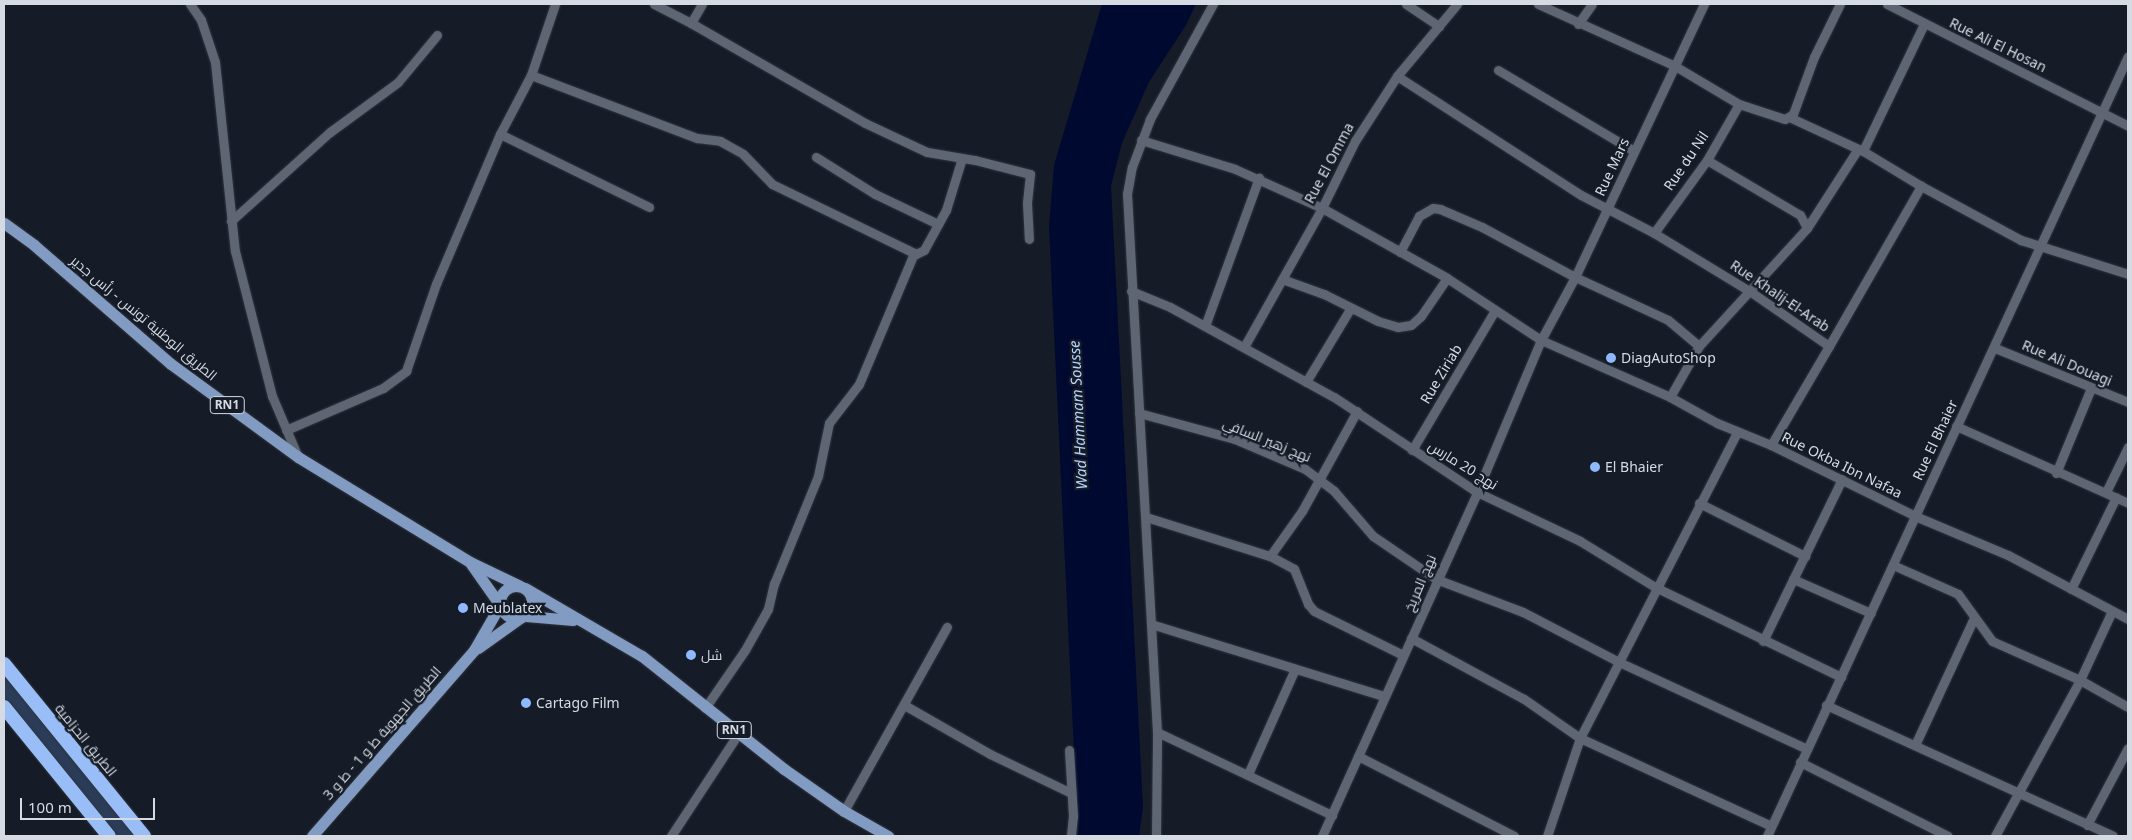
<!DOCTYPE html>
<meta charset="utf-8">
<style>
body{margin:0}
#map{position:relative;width:2132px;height:840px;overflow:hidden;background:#151c27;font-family:"Noto Sans",Cairo,sans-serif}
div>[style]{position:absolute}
.green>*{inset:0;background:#2b3c58}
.water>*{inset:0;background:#000930}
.roads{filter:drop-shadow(0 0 1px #31353e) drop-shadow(0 0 1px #31353e)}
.minor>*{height:9px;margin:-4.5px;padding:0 4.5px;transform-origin:4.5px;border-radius:4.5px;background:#5e6674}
.major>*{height:11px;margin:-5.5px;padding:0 5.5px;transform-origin:5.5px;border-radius:5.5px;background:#819bc3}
.major>.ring{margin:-5.5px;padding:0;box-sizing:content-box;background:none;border:11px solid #819bc3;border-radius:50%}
.highway>*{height:14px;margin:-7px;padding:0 7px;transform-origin:7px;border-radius:7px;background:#99bef7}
.dots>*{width:14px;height:14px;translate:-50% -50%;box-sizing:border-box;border:2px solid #151c27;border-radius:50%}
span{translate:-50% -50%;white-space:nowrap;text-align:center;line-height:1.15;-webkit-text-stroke:4.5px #151c27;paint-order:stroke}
.shield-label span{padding:1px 4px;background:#151c27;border:1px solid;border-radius:4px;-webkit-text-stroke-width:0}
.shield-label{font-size:12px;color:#d6dbe3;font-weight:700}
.street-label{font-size:14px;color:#d6dbe3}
.poi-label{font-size:14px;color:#d6dbe3}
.left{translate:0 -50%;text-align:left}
.water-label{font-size:15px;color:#b8d4ff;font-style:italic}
.frame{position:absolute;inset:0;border:5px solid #d6dbe3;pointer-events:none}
.scale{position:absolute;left:20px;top:798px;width:135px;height:22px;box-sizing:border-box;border:2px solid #d6dbe3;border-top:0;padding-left:6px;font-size:15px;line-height:18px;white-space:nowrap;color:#d6dbe3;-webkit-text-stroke:4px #151c27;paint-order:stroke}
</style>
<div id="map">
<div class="green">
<i style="clip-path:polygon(4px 673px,137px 836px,115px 836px,4px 698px)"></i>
</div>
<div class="water">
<i style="clip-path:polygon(1102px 4px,1196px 4px,1186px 25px,1149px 82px,1122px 143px,1111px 186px,1143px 807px,1139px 836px,1078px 836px,1049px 227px,1054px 165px)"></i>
</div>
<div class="roads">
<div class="minor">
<i style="left:190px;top:4px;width:19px;rotate:55deg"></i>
<i style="left:201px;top:20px;width:44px;rotate:71.6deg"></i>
<i style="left:215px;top:62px;width:190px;rotate:84deg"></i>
<i style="left:235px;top:251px;width:150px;rotate:75.7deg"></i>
<i style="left:272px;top:396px;width:66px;rotate:66.9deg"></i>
<i style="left:654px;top:4px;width:42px;rotate:27.2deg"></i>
<i style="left:702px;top:4px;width:22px;rotate:120deg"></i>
<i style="left:691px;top:23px;width:201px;rotate:29.9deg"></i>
<i style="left:865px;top:123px;width:68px;rotate:25.1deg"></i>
<i style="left:927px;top:152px;width:49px;rotate:9.5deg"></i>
<i style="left:975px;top:160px;width:57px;rotate:14.3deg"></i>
<i style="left:1030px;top:174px;width:29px;rotate:96deg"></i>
<i style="left:1027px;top:203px;width:36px;rotate:87deg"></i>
<i style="left:1406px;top:4px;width:40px;rotate:34deg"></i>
<i style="left:1538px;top:4px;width:150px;rotate:24.3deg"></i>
<i style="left:1675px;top:66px;width:74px;rotate:30.7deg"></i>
<i style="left:1739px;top:104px;width:48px;rotate:18.1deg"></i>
<i style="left:1785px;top:119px;width:9px;rotate:-32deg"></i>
<i style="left:1793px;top:114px;width:61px;rotate:-69.8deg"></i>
<i style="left:1814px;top:57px;width:59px;rotate:-63.9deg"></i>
<i style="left:1887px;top:4px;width:270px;rotate:26.8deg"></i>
<i style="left:1578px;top:24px;width:24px;rotate:-55deg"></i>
<i style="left:1924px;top:24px;width:141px;rotate:115.7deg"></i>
<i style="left:1863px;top:151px;width:68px;rotate:31.1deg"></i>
<i style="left:1921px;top:186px;width:114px;rotate:28.4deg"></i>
<i style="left:2021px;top:240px;width:112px;rotate:17.6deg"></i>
<i style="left:1498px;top:70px;width:158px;rotate:30.8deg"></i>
<i style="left:531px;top:75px;width:178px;rotate:20.8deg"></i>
<i style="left:697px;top:138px;width:23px;rotate:7deg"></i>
<i style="left:720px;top:141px;width:26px;rotate:29deg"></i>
<i style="left:743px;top:154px;width:42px;rotate:46deg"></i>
<i style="left:772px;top:184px;width:160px;rotate:25.9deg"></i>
<i style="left:916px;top:254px;width:9px;rotate:-27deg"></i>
<i style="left:924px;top:250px;width:46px;rotate:-61.2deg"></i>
<i style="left:946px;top:210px;width:54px;rotate:-72.9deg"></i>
<i style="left:1397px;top:76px;width:219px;rotate:32.9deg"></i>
<i style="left:1581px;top:195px;width:82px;rotate:27.5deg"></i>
<i style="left:1654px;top:233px;width:114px;rotate:31.3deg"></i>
<i style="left:1751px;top:292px;width:95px;rotate:34.7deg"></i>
<i style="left:1829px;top:346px;width:185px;rotate:-60.1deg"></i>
<i style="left:1789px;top:117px;width:81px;rotate:24.7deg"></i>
<i style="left:500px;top:134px;width:166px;rotate:26.1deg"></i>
<i style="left:1141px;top:140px;width:98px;rotate:17.1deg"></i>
<i style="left:1235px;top:169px;width:95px;rotate:24.1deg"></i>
<i style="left:1322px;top:208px;width:143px;rotate:29.2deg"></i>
<i style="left:1447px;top:278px;width:113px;rotate:33.4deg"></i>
<i style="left:1541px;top:340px;width:141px;rotate:23.8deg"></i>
<i style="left:1670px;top:397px;width:54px;rotate:29deg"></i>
<i style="left:1717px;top:423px;width:58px;rotate:22.2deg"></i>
<i style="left:1771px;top:445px;width:161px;rotate:26.2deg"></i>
<i style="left:1915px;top:516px;width:101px;rotate:22.8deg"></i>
<i style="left:2008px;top:555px;width:136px;rotate:28.1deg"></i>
<i style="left:816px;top:157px;width:70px;rotate:32.1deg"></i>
<i style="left:875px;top:194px;width:70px;rotate:25.5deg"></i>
<i style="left:231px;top:221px;width:133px;rotate:-42deg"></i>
<i style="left:330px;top:132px;width:84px;rotate:-36.3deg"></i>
<i style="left:398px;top:82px;width:61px;rotate:-50.3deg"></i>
<i style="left:1807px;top:228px;width:94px;rotate:-57.2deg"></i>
<i style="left:1654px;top:233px;width:90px;rotate:-54deg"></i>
<i style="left:1707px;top:160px;width:64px;rotate:-60.3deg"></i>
<i style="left:1400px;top:252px;width:41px;rotate:-62.2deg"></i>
<i style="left:1419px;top:216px;width:16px;rotate:-30deg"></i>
<i style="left:1433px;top:208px;width:7px;rotate:8deg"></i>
<i style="left:1440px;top:209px;width:46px;rotate:23.2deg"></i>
<i style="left:1482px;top:227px;width:106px;rotate:28.3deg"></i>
<i style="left:1575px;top:277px;width:102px;rotate:24.8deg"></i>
<i style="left:1668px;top:320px;width:40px;rotate:40deg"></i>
<i style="left:1282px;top:279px;width:45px;rotate:19.7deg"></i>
<i style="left:1324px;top:294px;width:60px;rotate:26.6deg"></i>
<i style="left:1378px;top:321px;width:21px;rotate:17deg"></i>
<i style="left:1398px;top:327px;width:13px;rotate:-9deg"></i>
<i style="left:1411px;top:325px;width:13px;rotate:-42deg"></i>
<i style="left:1421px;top:316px;width:46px;rotate:-55.6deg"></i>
<i style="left:1131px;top:291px;width:42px;rotate:22.3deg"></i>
<i style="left:1170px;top:307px;width:187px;rotate:28.8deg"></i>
<i style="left:1334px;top:397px;width:172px;rotate:33.6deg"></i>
<i style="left:1477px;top:492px;width:114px;rotate:25.4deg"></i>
<i style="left:1580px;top:541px;width:88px;rotate:31.5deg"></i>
<i style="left:1655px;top:587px;width:207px;rotate:25.8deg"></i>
<i style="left:1205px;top:326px;width:158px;rotate:-70deg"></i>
<i style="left:1244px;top:347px;width:159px;rotate:-60.7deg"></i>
<i style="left:1322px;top:208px;width:75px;rotate:-63.8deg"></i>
<i style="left:1355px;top:141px;width:77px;rotate:-57.1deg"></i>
<i style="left:1397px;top:76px;width:94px;rotate:-50.2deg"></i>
<i style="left:1995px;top:348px;width:144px;rotate:22.1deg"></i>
<i style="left:1306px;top:382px;width:85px;rotate:-58.9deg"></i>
<i style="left:1670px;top:397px;width:59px;rotate:-60.4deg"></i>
<i style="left:1699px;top:346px;width:160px;rotate:-47.5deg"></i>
<i style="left:1807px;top:228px;width:15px;rotate:-118deg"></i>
<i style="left:1800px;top:215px;width:108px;rotate:-149.4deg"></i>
<i style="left:1139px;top:413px;width:99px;rotate:15.2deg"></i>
<i style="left:1235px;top:439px;width:76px;rotate:23.2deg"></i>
<i style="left:1305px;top:469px;width:36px;rotate:37deg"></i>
<i style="left:1334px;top:491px;width:60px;rotate:49.1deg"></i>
<i style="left:1373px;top:536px;width:76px;rotate:34.3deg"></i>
<i style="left:1436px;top:579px;width:93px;rotate:20.8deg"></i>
<i style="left:1523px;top:612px;width:108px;rotate:27.5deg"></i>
<i style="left:1619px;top:662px;width:207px;rotate:24.8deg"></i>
<i style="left:1956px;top:426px;width:188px;rotate:24.1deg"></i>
<i style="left:286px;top:430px;width:106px;rotate:-23.4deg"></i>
<i style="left:383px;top:388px;width:29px;rotate:-36deg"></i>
<i style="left:406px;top:371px;width:92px;rotate:-71deg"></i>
<i style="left:436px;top:284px;width:163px;rotate:-66.9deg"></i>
<i style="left:500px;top:134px;width:67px;rotate:-62.3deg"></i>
<i style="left:531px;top:75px;width:75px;rotate:-71.3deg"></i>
<i style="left:1771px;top:445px;width:115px;rotate:-59.6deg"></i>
<i style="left:1412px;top:450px;width:161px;rotate:-59.3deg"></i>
<i style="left:2056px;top:473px;width:92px;rotate:-67.6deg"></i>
<i style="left:2106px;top:492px;width:50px;rotate:-63.9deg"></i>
<i style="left:1699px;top:503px;width:119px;rotate:26.6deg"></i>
<i style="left:1146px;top:517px;width:130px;rotate:17.5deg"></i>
<i style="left:1270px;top:556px;width:55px;rotate:-54.6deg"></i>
<i style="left:1302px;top:511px;width:114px;rotate:-61.2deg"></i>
<i style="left:1270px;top:556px;width:27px;rotate:28deg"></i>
<i style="left:1294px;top:569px;width:38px;rotate:68deg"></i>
<i style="left:1308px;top:604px;width:9px;rotate:49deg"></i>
<i style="left:1314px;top:611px;width:99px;rotate:26.3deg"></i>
<i style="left:1893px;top:565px;width:71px;rotate:24deg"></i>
<i style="left:1958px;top:594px;width:58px;rotate:54.1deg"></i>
<i style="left:1992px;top:641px;width:96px;rotate:23.9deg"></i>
<i style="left:2080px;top:680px;width:178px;rotate:118.6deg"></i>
<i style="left:1793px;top:579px;width:85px;rotate:23.6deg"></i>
<i style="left:2071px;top:589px;width:102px;rotate:-63.9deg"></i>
<i style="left:2112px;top:611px;width:76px;rotate:114.9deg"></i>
<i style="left:2080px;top:680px;width:55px;rotate:29.4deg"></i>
<i style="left:1151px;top:624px;width:243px;rotate:17.2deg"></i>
<i style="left:1411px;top:638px;width:128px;rotate:28.4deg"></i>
<i style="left:1524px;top:699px;width:68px;rotate:34.9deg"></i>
<i style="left:1580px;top:738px;width:210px;rotate:24.7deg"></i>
<i style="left:1763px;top:641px;width:180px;rotate:-64deg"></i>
<i style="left:1826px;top:705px;width:315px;rotate:24.5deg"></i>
<i style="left:906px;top:706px;width:97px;rotate:29.7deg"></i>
<i style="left:990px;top:754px;width:90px;rotate:25.7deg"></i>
<i style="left:705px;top:708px;width:70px;rotate:-55.4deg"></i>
<i style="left:745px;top:650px;width:47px;rotate:-60.7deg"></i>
<i style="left:768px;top:609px;width:26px;rotate:-77deg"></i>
<i style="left:774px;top:584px;width:117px;rotate:-67.8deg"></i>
<i style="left:818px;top:476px;width:54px;rotate:-78.3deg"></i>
<i style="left:829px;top:423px;width:49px;rotate:-52.4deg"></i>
<i style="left:859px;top:384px;width:142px;rotate:-67.2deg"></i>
<i style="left:1157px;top:732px;width:194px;rotate:25.4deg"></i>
<i style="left:1915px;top:745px;width:140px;rotate:-65.1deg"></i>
<i style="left:1069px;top:750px;width:66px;rotate:86.5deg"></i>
<i style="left:1073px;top:816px;width:20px;rotate:96deg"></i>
<i style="left:1358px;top:756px;width:175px;rotate:27.1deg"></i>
<i style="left:1800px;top:762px;width:165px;rotate:26.6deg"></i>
<i style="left:1248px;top:774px;width:115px;rotate:-65.9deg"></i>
<i style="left:844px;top:811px;width:211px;rotate:-60.8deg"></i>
<i style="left:2087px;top:825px;width:87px;rotate:-62deg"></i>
<i style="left:671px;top:836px;width:122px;rotate:-56.7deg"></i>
<i style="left:1156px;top:836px;width:104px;rotate:-89.4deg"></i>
<i style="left:1157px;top:732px;width:539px;rotate:-93.19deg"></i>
<i style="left:1127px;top:194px;width:27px;rotate:-80deg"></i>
<i style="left:1132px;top:167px;width:51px;rotate:-69.4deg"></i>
<i style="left:1150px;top:119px;width:131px;rotate:-61.3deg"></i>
<i style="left:1322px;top:836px;width:377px;rotate:-65.7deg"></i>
<i style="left:1477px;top:492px;width:165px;rotate:-67.2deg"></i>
<i style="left:1541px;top:340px;width:72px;rotate:-61.6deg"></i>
<i style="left:1575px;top:277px;width:302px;rotate:-64.7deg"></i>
<i style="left:1547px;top:836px;width:103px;rotate:-71.4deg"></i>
<i style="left:1580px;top:738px;width:344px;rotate:-62.8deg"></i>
<i style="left:1767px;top:836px;width:859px;rotate:-65.16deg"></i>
</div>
<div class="major">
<i style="left:4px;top:223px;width:37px;rotate:36deg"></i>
<i style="left:34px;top:245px;width:181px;rotate:41deg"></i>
<i style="left:171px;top:364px;width:157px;rotate:36.2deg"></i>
<i style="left:298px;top:457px;width:202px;rotate:31.4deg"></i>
<i style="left:470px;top:562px;width:55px;rotate:25.6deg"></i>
<i class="ring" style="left:500px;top:586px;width:21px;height:21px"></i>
<i style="left:525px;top:588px;width:135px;rotate:30.2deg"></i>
<i style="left:642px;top:656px;width:181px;rotate:38.5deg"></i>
<i style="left:784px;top:769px;width:73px;rotate:35deg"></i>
<i style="left:844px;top:811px;width:51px;rotate:29.6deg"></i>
<i style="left:526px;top:616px;width:47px;rotate:4.9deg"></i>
<i style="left:478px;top:648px;width:52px;rotate:-35.5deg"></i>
<i style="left:312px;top:836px;width:247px;rotate:-48.9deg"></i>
<i style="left:474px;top:650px;width:52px;rotate:-60deg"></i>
<i style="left:500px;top:605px;width:50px;rotate:-125.3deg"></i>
</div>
<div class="highway">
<i style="left:4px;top:664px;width:222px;rotate:50.9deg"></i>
<i style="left:4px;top:707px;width:166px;rotate:50.9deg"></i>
</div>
</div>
<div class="dots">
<i style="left:1611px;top:358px;background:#8eb9fc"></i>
<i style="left:1595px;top:467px;background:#8eb9fc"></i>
<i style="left:463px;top:608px;background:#8eb9fc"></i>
<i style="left:691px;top:655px;background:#8eb9fc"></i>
<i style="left:526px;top:703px;background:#8eb9fc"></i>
</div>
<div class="shield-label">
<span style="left:227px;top:405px">RN1</span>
<span style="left:734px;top:730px">RN1</span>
</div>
<div class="street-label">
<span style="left:1998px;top:45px;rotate:26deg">Rue Ali El Hosan</span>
<span style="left:1686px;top:161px;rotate:-56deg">Rue du Nil</span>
<span style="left:1329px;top:163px;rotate:-62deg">Rue El Omma</span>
<span style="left:1612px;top:167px;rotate:-65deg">Rue Mars</span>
<span style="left:1780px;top:296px;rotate:34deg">Rue Khalij-El-Arab</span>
<span style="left:144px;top:318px;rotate:40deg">الطريق الوطنية تونس - رأس جدير</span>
<span style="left:2067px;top:363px;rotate:23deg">Rue Ali Douagi</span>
<span style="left:1441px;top:374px;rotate:-59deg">Rue Ziriab</span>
<span style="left:1267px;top:440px;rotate:22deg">نهج زهير السافي</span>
<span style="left:1935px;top:440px;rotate:-65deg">Rue El Bhaier</span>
<span style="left:1463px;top:465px;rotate:32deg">نهج 20 مارس</span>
<span style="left:1842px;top:465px;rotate:26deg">Rue Okba Ibn Nafaa</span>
<span style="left:1420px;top:583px;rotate:-67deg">نهج المريخ</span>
<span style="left:382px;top:733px;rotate:-49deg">الطريق الجهوية ط و 1 - ط و 3</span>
<span style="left:86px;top:740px;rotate:51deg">الطريق الحزامية</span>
</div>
<div class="poi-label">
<span class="left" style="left:1621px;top:358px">DiagAutoShop</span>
<span class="left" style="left:1605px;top:467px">El Bhaier</span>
<span class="left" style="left:473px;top:608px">Meublatex</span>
<span class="left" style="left:701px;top:655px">شل</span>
<span class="left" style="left:536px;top:703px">Cartago Film</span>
</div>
<div class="water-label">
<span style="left:1078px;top:415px;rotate:-93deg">Wad Hammam Sousse</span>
</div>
<div class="frame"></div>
<div class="scale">100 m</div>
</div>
